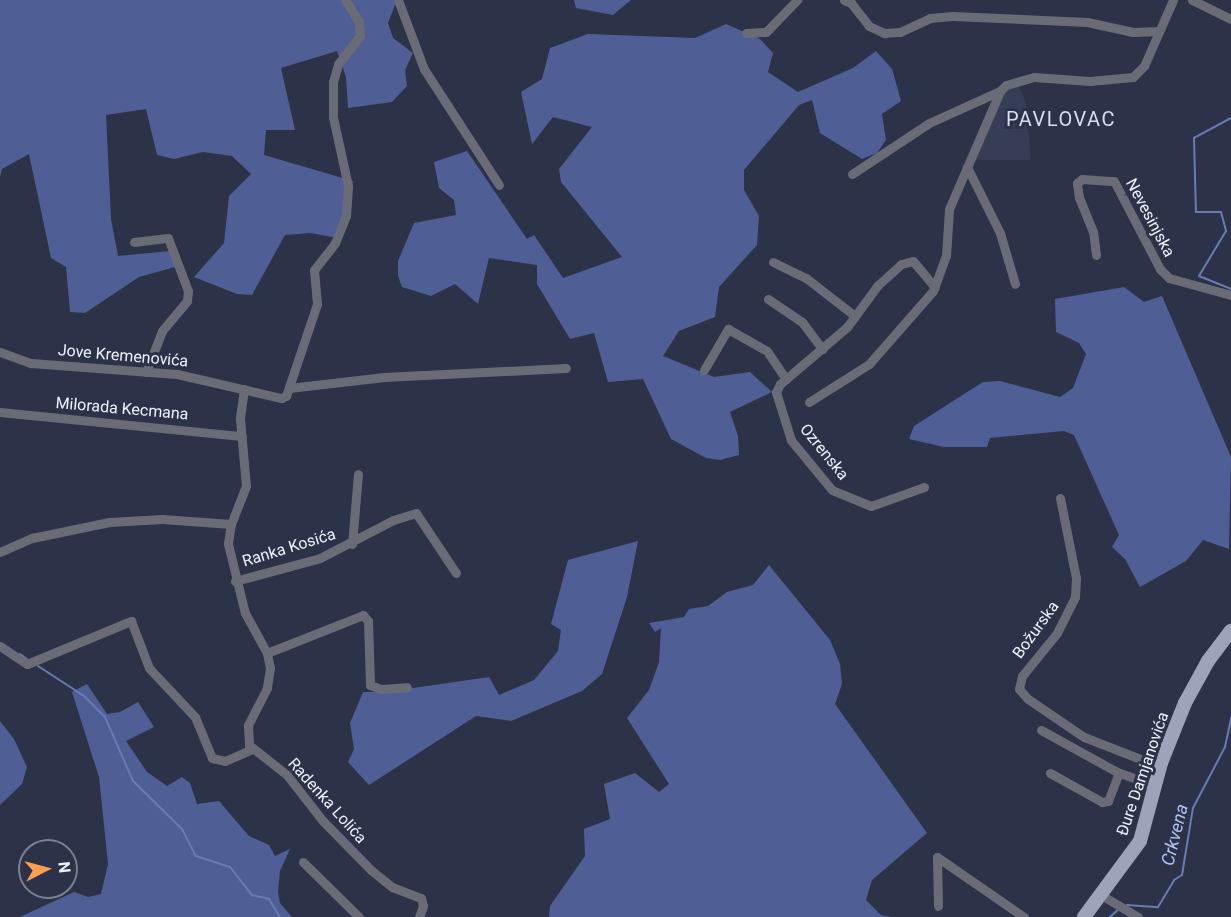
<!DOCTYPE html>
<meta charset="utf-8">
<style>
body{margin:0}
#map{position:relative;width:1231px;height:917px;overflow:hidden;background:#2c3247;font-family:Roboto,sans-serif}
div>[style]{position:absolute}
.built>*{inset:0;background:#363e57}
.forest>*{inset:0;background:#4f5f96}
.stream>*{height:2px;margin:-1px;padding:0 1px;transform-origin:1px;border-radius:1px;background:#697bb4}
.minor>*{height:9px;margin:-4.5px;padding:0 4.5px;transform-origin:4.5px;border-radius:4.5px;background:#696c77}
.primary>*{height:14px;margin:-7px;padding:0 7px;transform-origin:7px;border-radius:7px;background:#9da4b9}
span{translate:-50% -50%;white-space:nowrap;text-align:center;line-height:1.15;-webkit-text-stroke:6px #2c3247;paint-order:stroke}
.street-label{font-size:16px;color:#eef2fd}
.water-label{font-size:18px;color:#b1c1f3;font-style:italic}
.quarter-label{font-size:20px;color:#d5def9;letter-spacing:1.5px}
.north{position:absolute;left:18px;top:839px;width:60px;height:60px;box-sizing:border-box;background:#2c3247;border:2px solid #7a7f90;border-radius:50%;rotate:84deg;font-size:16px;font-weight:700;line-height:24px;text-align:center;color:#eef2fd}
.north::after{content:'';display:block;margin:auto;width:21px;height:27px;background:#f99f4d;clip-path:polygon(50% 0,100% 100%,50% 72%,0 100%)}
</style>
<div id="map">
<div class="built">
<i style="clip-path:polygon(1018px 84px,1026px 103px,1031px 160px,972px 160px,1006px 88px)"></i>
</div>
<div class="forest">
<i style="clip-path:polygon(0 0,397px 0,388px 23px,393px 38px,413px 53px,405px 70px,407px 86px,392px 102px,348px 108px,346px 77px,337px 51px,281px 68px,295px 130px,266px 130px,264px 155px,353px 181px,338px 238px,310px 233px,285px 235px,252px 295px,237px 294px,194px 277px,224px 243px,229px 196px,251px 174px,232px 156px,203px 152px,174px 159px,157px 155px,146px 109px,106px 115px,111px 219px,118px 256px,170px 251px,175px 267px,139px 277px,85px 313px,70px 312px,66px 267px,51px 258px,29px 154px,2px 169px,0 177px)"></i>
<i style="clip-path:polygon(574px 0,631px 0,613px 15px,576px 8px)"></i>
<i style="clip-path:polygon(726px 24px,760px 39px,773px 53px,768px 72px,798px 92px,853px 68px,876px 51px,892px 69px,901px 101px,882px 114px,886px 140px,877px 153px,862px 159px,820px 133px,812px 100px,799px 105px,744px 170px,744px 190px,759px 216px,757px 245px,719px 287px,715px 317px,679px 331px,663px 356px,714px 377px,750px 372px,772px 392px,730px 412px,738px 436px,739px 455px,720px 460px,706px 458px,671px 439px,643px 379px,608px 382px,594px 333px,570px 339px,537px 284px,537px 265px,489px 258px,478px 304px,455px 284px,431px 296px,402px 287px,398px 276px,398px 261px,414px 223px,456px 215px,454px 200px,439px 188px,434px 162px,467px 151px,527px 239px,534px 235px,563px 278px,622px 257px,561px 182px,559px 169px,592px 127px,553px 117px,532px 144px,521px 92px,542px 79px,550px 48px,588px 34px,695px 38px)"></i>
<i style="clip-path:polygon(1124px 287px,1144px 302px,1162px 296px,1231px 457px,1229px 549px,1203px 540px,1186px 561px,1140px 587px,1125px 559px,1112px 547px,1119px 535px,1074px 435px,1064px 431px,990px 438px,987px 447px,944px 447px,909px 439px,914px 426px,983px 382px,1000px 381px,1060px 397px,1073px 388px,1086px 354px,1079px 343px,1056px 332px,1055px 299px)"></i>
<i style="clip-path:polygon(638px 541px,627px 597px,602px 674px,582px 691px,511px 721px,476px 716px,369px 785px,348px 762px,354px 749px,350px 723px,363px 692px,386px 692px,489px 677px,499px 695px,534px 680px,558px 651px,561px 630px,551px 624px,568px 560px)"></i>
<i style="clip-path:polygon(769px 565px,830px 640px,840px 664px,842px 684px,835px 704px,927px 833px,872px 880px,866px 900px,881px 915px,892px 917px,549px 917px,550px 906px,585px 856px,584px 829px,610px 819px,604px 784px,635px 773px,659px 792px,669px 784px,627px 718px,649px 690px,659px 662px,661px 628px,655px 632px,649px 623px,684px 617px,689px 609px,708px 606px,727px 592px,753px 585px)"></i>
<i style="clip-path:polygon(87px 684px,107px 714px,120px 712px,138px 702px,154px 727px,126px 741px,147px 772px,167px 786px,182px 777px,190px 783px,197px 804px,219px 801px,249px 836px,269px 845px,275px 856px,290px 849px,280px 871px,278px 892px,280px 903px,292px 917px,20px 917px,74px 892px,88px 897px,101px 894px,108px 864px,99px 777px,72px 692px)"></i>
<i style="clip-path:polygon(0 721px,14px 739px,27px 767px,22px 784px,0 805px)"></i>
</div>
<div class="stream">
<i style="left:1231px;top:118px;width:42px;rotate:151.6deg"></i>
<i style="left:1194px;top:138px;width:74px;rotate:88.5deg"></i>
<i style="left:1196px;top:212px;width:25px"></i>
<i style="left:1221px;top:212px;width:20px;rotate:75deg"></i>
<i style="left:1226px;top:231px;width:52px;rotate:121deg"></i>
<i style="left:1199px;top:276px;width:35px;rotate:22deg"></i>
<i style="left:20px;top:654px;width:9px;rotate:36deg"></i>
<i style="left:38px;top:666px;width:55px;rotate:33.1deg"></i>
<i style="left:84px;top:696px;width:30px;rotate:45deg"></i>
<i style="left:105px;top:717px;width:70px;rotate:66.4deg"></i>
<i style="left:133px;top:781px;width:69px;rotate:44.4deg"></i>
<i style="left:182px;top:829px;width:30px;rotate:63deg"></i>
<i style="left:196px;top:856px;width:36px;rotate:18deg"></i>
<i style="left:230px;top:867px;width:36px;rotate:52deg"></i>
<i style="left:252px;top:895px;width:17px;rotate:13deg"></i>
<i style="left:269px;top:899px;width:21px;rotate:59deg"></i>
<i style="left:1127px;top:905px;width:31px;rotate:4deg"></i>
<i style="left:1158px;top:907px;width:31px;rotate:-59deg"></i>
<i style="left:1174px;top:880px;width:9px;rotate:-32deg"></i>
<i style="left:1182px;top:875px;width:68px;rotate:-80.7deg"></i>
<i style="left:1193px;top:808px;width:69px;rotate:-62.3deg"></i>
<i style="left:1225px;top:747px;width:30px;rotate:-78deg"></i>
<i style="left:1110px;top:917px;width:12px;rotate:-42deg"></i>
</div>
<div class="minor">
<i style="left:398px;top:0;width:74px;rotate:69.4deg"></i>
<i style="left:424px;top:69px;width:138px;rotate:57.1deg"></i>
<i style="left:844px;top:0;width:8px;rotate:23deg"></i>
<i style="left:851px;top:3px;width:29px;rotate:52deg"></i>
<i style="left:869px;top:26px;width:17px;rotate:25deg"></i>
<i style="left:884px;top:33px;width:16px;rotate:-4deg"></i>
<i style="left:900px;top:32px;width:33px;rotate:-25deg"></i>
<i style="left:930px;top:18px;width:22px;rotate:-5deg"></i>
<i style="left:952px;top:16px;width:135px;rotate:2.5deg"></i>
<i style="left:1087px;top:22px;width:47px;rotate:12.3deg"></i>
<i style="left:1133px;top:32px;width:26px;rotate:-2deg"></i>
<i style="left:1192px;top:0;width:43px;rotate:26deg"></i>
<i style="left:746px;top:33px;width:20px;rotate:-3deg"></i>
<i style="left:766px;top:32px;width:45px;rotate:-45.9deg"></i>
<i style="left:967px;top:167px;width:74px;rotate:63.4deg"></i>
<i style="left:1000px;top:233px;width:53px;rotate:73.6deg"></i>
<i style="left:852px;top:174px;width:92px;rotate:-33.5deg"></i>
<i style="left:929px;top:123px;width:78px;rotate:-24.3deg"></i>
<i style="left:134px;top:242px;width:34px;rotate:-7deg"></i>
<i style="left:168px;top:238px;width:57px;rotate:69.3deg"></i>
<i style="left:188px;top:291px;width:10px;rotate:96deg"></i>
<i style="left:187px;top:301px;width:39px;rotate:130deg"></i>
<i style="left:162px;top:331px;width:44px;rotate:111.3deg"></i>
<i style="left:1096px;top:255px;width:23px;rotate:-97deg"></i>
<i style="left:1093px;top:232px;width:37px;rotate:-112deg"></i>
<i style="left:1079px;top:198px;width:15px;rotate:-98deg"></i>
<i style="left:1077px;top:183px;width:6px;rotate:-39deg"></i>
<i style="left:1082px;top:179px;width:32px;rotate:4deg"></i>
<i style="left:1114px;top:181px;width:99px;rotate:62.4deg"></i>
<i style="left:1160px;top:269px;width:13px;rotate:45deg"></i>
<i style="left:1169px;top:278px;width:64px;rotate:15.3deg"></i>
<i style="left:773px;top:262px;width:37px;rotate:26deg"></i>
<i style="left:806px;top:278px;width:62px;rotate:37.8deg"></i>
<i style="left:768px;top:299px;width:41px;rotate:34.1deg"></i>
<i style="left:802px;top:322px;width:34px;rotate:53deg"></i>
<i style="left:0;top:352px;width:33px;rotate:20deg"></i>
<i style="left:31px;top:363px;width:146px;rotate:4.3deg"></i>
<i style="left:177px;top:374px;width:107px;rotate:13deg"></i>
<i style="left:281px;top:398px;width:5px;rotate:-22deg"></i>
<i style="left:286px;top:396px;width:97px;rotate:-71.4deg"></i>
<i style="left:317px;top:304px;width:34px;rotate:-95deg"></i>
<i style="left:314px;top:270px;width:34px;rotate:-52deg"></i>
<i style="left:335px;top:243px;width:29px;rotate:-68deg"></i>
<i style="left:346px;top:216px;width:30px;rotate:-86deg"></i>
<i style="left:348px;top:186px;width:71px;rotate:-102.3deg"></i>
<i style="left:333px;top:117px;width:35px;rotate:-90deg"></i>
<i style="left:333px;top:82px;width:19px;rotate:-74deg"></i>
<i style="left:338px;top:64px;width:36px;rotate:-52deg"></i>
<i style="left:360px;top:36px;width:14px;rotate:-94deg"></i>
<i style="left:359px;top:22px;width:26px;rotate:-122deg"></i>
<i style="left:704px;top:370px;width:48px;rotate:-59.7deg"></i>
<i style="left:728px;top:329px;width:45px;rotate:29.4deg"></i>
<i style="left:767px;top:351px;width:34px;rotate:56deg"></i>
<i style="left:289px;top:388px;width:96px;rotate:-6.6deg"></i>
<i style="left:384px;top:377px;width:182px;rotate:-2.8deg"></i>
<i style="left:244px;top:389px;width:30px;rotate:98deg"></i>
<i style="left:240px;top:419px;width:67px;rotate:84.9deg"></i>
<i style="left:246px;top:486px;width:41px;rotate:111.5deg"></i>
<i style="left:231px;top:524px;width:20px;rotate:99deg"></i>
<i style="left:228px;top:544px;width:71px;rotate:76.2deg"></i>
<i style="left:245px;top:613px;width:46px;rotate:61.2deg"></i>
<i style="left:267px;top:653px;width:15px;rotate:79deg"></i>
<i style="left:270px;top:668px;width:20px;rotate:99deg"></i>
<i style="left:267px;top:688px;width:42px;rotate:117.2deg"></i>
<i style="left:248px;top:725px;width:20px;rotate:87deg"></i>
<i style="left:249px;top:745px;width:48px;rotate:38.3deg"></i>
<i style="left:287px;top:775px;width:58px;rotate:52deg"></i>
<i style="left:323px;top:821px;width:69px;rotate:45.6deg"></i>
<i style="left:371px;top:870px;width:27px;rotate:39deg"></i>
<i style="left:392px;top:887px;width:31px;rotate:21deg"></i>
<i style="left:421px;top:898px;width:8px;rotate:76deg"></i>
<i style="left:423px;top:906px;width:12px;rotate:110deg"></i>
<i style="left:809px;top:402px;width:71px;rotate:-32.3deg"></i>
<i style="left:869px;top:364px;width:97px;rotate:-48.8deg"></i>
<i style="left:933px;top:291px;width:37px;rotate:-70deg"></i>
<i style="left:946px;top:256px;width:47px;rotate:-86.3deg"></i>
<i style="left:949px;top:209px;width:129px;rotate:-66.6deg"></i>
<i style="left:1000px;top:91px;width:8px;rotate:-45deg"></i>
<i style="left:1006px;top:85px;width:29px;rotate:-16deg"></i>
<i style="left:1034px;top:77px;width:56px;rotate:4.1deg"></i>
<i style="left:1090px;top:81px;width:43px;rotate:-5.3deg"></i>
<i style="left:1133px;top:77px;width:16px;rotate:-45deg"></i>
<i style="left:1144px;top:66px;width:72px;rotate:-66.3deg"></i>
<i style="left:0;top:412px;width:243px;rotate:5.7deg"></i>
<i style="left:924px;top:487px;width:56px;rotate:160.3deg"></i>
<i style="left:871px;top:506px;width:42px;rotate:-157.7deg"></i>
<i style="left:832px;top:490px;width:65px;rotate:-129.4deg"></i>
<i style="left:791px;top:440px;width:50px;rotate:-107.4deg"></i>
<i style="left:776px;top:392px;width:9px;rotate:-63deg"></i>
<i style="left:780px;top:384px;width:88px;rotate:-40.4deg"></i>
<i style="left:847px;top:327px;width:52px;rotate:-53.6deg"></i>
<i style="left:878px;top:285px;width:31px;rotate:-42deg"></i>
<i style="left:901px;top:264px;width:12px;rotate:-14deg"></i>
<i style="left:913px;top:261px;width:34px;rotate:50deg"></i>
<i style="left:1060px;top:498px;width:82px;rotate:78.7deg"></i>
<i style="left:1076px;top:578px;width:19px;rotate:93deg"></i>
<i style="left:1075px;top:597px;width:40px;rotate:116.6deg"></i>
<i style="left:1057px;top:633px;width:55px;rotate:129.1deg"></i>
<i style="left:1022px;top:676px;width:13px;rotate:103deg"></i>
<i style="left:1019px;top:689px;width:13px;rotate:48deg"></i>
<i style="left:1028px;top:699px;width:68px;rotate:34.2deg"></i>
<i style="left:1084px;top:737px;width:83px;rotate:21.3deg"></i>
<i style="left:352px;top:544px;width:70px;rotate:-85.1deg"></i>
<i style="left:0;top:552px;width:35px;rotate:-24deg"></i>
<i style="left:32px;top:538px;width:79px;rotate:-11.7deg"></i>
<i style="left:109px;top:522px;width:53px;rotate:-3.2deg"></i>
<i style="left:162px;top:519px;width:69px;rotate:4.1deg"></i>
<i style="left:235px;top:581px;width:88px;rotate:-15.1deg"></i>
<i style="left:320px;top:558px;width:82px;rotate:-27.5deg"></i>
<i style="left:393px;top:520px;width:24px;rotate:-17deg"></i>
<i style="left:416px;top:513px;width:72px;rotate:56.3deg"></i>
<i style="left:0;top:646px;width:32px;rotate:34deg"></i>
<i style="left:27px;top:664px;width:113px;rotate:-22.5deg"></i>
<i style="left:131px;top:621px;width:50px;rotate:69deg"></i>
<i style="left:149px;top:668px;width:67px;rotate:46.8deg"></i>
<i style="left:195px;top:717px;width:44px;rotate:67.5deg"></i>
<i style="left:212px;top:758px;width:13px;rotate:13deg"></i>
<i style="left:225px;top:761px;width:30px;rotate:-24deg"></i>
<i style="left:267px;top:653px;width:103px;rotate:-21.6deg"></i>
<i style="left:363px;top:615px;width:8px;rotate:50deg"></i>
<i style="left:368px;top:621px;width:64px;rotate:88.2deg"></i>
<i style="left:370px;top:685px;width:12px;rotate:20deg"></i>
<i style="left:381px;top:689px;width:26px;rotate:-4deg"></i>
<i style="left:1041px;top:730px;width:87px;rotate:28.9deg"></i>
<i style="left:1117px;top:772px;width:41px;rotate:19.7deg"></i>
<i style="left:1050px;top:773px;width:60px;rotate:29.1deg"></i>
<i style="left:1102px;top:802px;width:6px;rotate:-9deg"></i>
<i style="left:1108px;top:801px;width:30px;rotate:-69deg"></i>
<i style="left:303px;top:862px;width:78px;rotate:44.5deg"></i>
<i style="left:1103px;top:896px;width:41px;rotate:31deg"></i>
<i style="left:938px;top:906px;width:49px;rotate:-91.2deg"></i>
<i style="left:937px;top:857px;width:106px;rotate:34.6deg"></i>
</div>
<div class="primary">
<i style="left:1084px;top:917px;width:94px;rotate:-53.6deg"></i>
<i style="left:1140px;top:841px;width:81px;rotate:-74.9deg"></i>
<i style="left:1161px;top:763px;width:65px;rotate:-68.2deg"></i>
<i style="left:1185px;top:703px;width:48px;rotate:-61.3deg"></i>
<i style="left:1208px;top:661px;width:38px;rotate:-53deg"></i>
</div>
<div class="street-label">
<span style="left:1150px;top:218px;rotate:62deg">Nevesinjska</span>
<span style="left:123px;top:356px;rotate:5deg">Jove Kremenovića</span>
<span style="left:122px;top:409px;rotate:5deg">Milorada Kecmana</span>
<span style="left:824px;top:452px;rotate:51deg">Ozrenska</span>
<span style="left:289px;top:548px;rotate:-17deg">Ranka Kosića</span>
<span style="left:1036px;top:630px;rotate:-54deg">Božurska</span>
<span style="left:1143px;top:774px;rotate:-71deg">Đure Damjanovića</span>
<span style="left:327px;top:801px;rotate:48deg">Radenka Lolića</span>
</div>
<div class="water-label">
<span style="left:1175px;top:835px;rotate:-76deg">Crkvena</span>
</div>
<div class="quarter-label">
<span style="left:1061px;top:119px">PAVLOVAC</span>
</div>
<div class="north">N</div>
</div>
